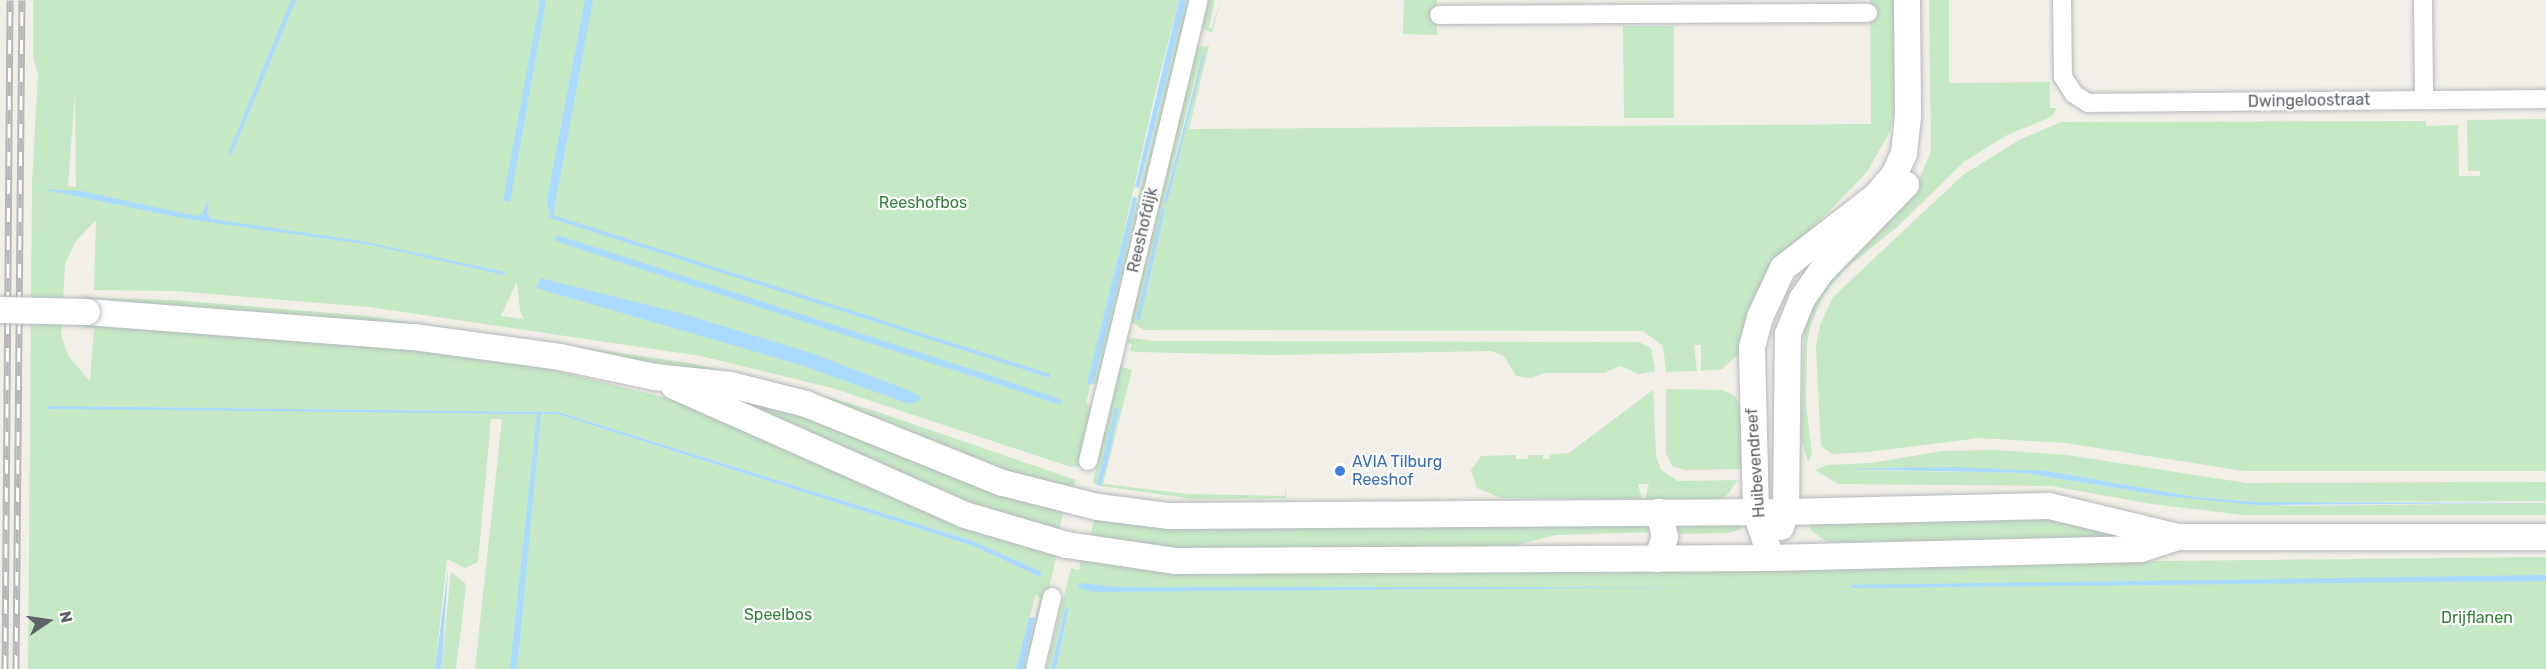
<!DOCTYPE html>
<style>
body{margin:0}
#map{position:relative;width:2546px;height:669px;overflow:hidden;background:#f1efe8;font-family:Rubik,sans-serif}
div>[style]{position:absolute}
.green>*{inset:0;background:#c5e8c5}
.water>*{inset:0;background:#aadaff}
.roads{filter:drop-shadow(0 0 2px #b5b8bc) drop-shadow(0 0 2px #b5b8bc)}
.street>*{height:18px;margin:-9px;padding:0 9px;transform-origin:9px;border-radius:9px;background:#fff}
.secondary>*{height:26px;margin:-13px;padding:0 13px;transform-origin:13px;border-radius:13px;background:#fff}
.rail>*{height:7px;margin-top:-3.5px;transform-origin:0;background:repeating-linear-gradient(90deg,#fff 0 14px,#b6b7b8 0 28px);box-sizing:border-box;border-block:2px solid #b6b7b8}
.bridges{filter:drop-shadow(0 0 2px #b6babf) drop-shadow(0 0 2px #b6babf)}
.secondary-bridge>*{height:26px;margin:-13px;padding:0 13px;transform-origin:13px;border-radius:13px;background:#fff}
.dots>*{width:16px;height:16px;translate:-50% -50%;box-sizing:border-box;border:3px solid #fff;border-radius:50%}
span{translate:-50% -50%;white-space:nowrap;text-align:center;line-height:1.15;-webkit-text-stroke:4.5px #fff;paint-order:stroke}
.street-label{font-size:16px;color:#5f6368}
.park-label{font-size:16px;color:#348238}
.shop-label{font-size:16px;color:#366cbe}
.left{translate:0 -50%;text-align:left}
.north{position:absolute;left:18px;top:591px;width:60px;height:60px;-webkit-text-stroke:4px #fff;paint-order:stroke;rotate:77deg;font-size:16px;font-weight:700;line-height:24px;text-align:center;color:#5f6368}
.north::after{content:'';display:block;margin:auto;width:21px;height:27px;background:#5f6368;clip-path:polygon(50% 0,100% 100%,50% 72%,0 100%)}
</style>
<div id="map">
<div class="green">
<i style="clip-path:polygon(evenodd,33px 0,1179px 0,1155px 94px,1090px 383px,1092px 384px,1186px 0,1192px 0,1099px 383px,1090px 385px,1086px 404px,1093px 406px,1079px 466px,1071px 467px,832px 388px,701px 356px,369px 307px,174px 291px,94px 290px,96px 220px,76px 241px,65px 264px,61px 335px,69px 357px,90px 381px,94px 328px,86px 328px,86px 323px,244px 332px,459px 354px,540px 367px,680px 401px,1058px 551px,1029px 669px,1023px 669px,1040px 599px,1036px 594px,1016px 669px,475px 669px,502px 419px,491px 419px,478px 562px,465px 568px,447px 559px,435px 669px,28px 669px,32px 183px,38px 75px,33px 56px,33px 0,75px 91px,76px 187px,75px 187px,68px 186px,75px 91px,33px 0,517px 281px,520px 311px,524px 319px,501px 316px,517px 281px,33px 0,49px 406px,558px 412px,973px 541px,1042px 572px,1040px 577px,973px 546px,557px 414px,49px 406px)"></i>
<i style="clip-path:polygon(1208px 0,1215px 0,1209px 28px,1212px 28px,1221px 0,1212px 33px,1202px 28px)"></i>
<i style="clip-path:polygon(1404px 0,1437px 0,1437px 35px,1403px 34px)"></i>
<i style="clip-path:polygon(evenodd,1870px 0,1901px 0,1896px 100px,1890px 131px,1867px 172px,1768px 274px,1748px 313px,1739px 354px,1722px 369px,1701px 371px,1701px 345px,1694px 345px,1697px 371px,1666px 372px,1663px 346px,1643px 331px,1144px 330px,1130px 321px,1197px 47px,1209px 46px,1189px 129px,1871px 124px,1870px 0,1202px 52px,1167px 202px,1164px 201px,1202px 52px)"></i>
<i style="clip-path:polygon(1929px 0,1949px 0,1949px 83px,2050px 82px,2050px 108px,2057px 108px,2051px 117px,2009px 134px,1965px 161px,1896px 228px,1845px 269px,1824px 294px,1811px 323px,1807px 344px,1806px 404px,1812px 454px,1808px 462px,1801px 438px,1804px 324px,1818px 293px,1917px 185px,1931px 151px)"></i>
<i style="clip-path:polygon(1623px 26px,1674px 26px,1674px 118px,1624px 118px)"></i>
<i style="clip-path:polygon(2546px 119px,2546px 471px,2244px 471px,2066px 443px,1980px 438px,1867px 452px,1832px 454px,1821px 446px,1816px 346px,1820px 325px,1833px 297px,1963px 175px,2019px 140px,2061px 122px,2426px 121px,2426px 126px,2458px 125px,2459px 176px,2480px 176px,2480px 171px,2468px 171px,2467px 120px)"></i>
<i style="clip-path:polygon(87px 298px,173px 300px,367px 316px,689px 363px,784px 384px,875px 411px,1076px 480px,1072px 493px,688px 368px,421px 327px)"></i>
<i style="clip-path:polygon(1132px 338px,1153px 341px,1639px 342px,1651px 348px,1655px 371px,1639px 374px,1620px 366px,1604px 373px,1544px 373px,1531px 378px,1516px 376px,1504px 356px,1491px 351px,1275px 355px,1137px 352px,1130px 351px,1132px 344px,1125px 342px)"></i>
<i style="clip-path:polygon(1119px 366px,1132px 370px,1103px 484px,1188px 494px,1285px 496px,1286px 486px,1286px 498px,1193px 499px,1101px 486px,1119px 410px,1116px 408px,1097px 485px,1093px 483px)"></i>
<i style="clip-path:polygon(1666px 389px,1723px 390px,1736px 397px,1741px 410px,1741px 469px,1685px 470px,1672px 466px,1666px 453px)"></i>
<i style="clip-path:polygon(1653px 390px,1656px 456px,1661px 470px,1678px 481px,1738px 480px,1727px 495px,1717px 501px,1668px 504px,1645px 499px,1649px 484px,1638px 484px,1642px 499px,1501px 498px,1477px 488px,1471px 470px,1481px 456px,1516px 455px,1516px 459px,1528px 459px,1529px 455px,1543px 455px,1543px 459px,1549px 459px,1550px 455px,1569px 453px)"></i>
<i style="clip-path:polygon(754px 397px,1064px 511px,1059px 530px,989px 515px,724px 399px)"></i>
<i style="clip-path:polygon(1996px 450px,2067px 455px,2246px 483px,2546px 482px,2546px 501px,2258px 502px,2196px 497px,2047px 471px,1841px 470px,2025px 473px,2164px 496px,2292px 506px,2546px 503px,2546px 515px,2244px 515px,2152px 504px,2051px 486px,1838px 484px,1815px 470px,1827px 465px,1872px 463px,1942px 451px)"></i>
<i style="clip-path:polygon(2004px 515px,2060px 519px,2148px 539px,1838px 542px,1826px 541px,1811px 531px,1811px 521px)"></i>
<i style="clip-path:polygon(1095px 517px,1650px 523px,1653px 532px,1556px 535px,1506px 548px,1195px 553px,1090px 537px)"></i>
<i style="clip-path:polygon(1679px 523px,1741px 524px,1741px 529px,1728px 533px,1679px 534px)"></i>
<i style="clip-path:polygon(1082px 555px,1866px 564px,2546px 557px,2546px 669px,1056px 669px,1069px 609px,1065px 609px,1051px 669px,1046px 669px,1071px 568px,1079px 570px)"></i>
<i style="clip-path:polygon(451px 572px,466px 584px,461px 629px,456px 669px,441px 669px)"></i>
</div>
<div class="water">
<i style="clip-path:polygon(291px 0,296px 0,231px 156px,228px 154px)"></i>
<i style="clip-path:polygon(540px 0,546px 0,510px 202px,503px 201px)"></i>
<i style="clip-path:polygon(585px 0,593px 0,553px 215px,1050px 374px,1050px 378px,550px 218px,547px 200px)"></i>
<i style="clip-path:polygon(1179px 0,1186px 0,1139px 188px,1135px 187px)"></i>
<i style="clip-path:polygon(1204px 51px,1204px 57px,1167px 203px,1164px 202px)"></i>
<i style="clip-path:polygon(41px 189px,81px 191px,196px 216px,202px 214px,209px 199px,207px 214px,211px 219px,361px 241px,505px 272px,504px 275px,371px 245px,187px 219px)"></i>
<i style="clip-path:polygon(1133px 197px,1137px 198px,1118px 283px,1095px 377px,1092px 384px,1087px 384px)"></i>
<i style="clip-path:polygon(1162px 208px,1165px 210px,1140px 320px,1136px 319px)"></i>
<i style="clip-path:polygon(557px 235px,989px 375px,1062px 400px,1061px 405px,564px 244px,555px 240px)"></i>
<i style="clip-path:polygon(540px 278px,680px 313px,811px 353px,910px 391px,920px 396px,919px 401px,909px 404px,801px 365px,536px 288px)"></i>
<i style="clip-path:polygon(48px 406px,558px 412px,973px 541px,1042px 572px,1040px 577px,973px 546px,557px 414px,541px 414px,519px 649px,516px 669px,510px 669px,537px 414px,49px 409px)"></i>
<i style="clip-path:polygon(1115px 408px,1119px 409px,1108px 459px,1101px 486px,1097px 485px)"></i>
<i style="clip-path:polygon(1956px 467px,2047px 471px,2196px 497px,2258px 502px,2546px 503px,2257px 505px,2164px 496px,2025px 473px,1840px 469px)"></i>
<i style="clip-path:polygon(448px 570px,442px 661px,441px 669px,435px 669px)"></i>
<i style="clip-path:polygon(2546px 575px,2546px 581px,1852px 588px,1850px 585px)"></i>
<i style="clip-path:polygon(1080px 583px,1116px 587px,1711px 587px,1094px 592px,1078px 588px)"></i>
<i style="clip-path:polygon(1069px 608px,1056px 669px,1051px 669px,1065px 609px)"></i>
<i style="clip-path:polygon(1035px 617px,1023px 669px,1016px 669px,1029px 618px)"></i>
</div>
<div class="roads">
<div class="street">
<i style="left:2062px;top:0;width:77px;rotate:89.3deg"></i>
<i style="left:2063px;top:77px;width:20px;rotate:57deg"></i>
<i style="left:2074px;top:94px;width:17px;rotate:33deg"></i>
<i style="left:2088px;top:103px;width:458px;rotate:-0.5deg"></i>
<i style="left:2423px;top:0;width:100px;rotate:89.4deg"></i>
<i style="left:1439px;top:15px;width:429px;rotate:-0.3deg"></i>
<i style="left:1088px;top:461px;width:474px;rotate:-76.5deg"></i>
<i style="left:1035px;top:669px;width:74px;rotate:-76.7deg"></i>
</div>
<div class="secondary">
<i style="left:87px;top:312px;width:328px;rotate:4.4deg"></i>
<i style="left:414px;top:337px;width:147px;rotate:7.8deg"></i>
<i style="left:560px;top:357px;width:97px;rotate:11.9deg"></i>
<i style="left:655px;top:377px;width:76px;rotate:6deg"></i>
<i style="left:731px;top:385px;width:77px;rotate:14.2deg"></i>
<i style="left:806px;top:404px;width:212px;rotate:21.9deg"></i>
<i style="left:1003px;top:483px;width:98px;rotate:14.2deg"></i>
<i style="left:1098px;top:507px;width:72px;rotate:7.2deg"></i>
<i style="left:1169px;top:516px;width:617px;rotate:-0.37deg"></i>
<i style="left:1786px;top:512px;width:263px;rotate:-1.3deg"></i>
<i style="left:2049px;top:506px;width:133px;rotate:13.5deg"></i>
<i style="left:2178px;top:537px;width:368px"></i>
<i style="left:674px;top:386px;width:318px;rotate:23.9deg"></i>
<i style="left:965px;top:515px;width:106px;rotate:16.4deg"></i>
<i style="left:1067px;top:545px;width:109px;rotate:8.4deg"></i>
<i style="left:1175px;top:561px;width:596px;rotate:-0.29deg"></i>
<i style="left:1771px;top:558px;width:370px;rotate:-1.4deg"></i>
<i style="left:2141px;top:549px;width:39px;rotate:-18deg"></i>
<i style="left:1781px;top:527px;width:16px;rotate:-72deg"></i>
<i style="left:1786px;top:512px;width:178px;rotate:-89.4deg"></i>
<i style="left:1788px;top:334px;width:38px;rotate:-68deg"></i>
<i style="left:1802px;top:299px;width:33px;rotate:-55deg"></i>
<i style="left:1821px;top:272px;width:122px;rotate:-45.7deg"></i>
<i style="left:1771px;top:558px;width:47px;rotate:-108.4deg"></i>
<i style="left:1756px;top:513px;width:166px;rotate:-91.4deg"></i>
<i style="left:1752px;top:347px;width:31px;rotate:-75deg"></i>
<i style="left:1760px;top:317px;width:54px;rotate:-64.9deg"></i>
<i style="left:1783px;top:268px;width:118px;rotate:-37.7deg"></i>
<i style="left:1876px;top:196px;width:28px;rotate:-49deg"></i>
<i style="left:1894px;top:175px;width:23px;rotate:-65deg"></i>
<i style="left:1904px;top:154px;width:37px;rotate:-84deg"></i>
<i style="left:1908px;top:117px;width:117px;rotate:-90.5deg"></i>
<i style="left:1657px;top:559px;width:23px;rotate:-70deg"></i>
<i style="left:1665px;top:537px;width:26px;rotate:-103deg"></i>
</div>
</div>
<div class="rail">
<i style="left:5px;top:669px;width:669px;rotate:-89.57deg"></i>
<i style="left:16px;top:669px;width:669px;rotate:-89.49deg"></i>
</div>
<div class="bridges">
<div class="secondary-bridge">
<i style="left:0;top:310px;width:87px;rotate:1.3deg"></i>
</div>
</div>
<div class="dots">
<i style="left:1340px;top:471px;background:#3f7fe0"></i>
</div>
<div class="street-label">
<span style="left:2309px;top:101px;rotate:-1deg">Dwingeloostraat</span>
<span style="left:1143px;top:230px;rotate:-77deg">Reeshofdijk</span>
<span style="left:1756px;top:463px;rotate:-94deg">Huibevendreef</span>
</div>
<div class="park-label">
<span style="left:923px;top:203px">Reeshofbos</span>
<span style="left:778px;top:615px">Speelbos</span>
<span style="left:2477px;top:618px">Drijflanen</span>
</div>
<div class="shop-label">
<span class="left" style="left:1352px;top:471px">AVIA Tilburg<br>Reeshof</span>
</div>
<div class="north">N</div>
</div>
